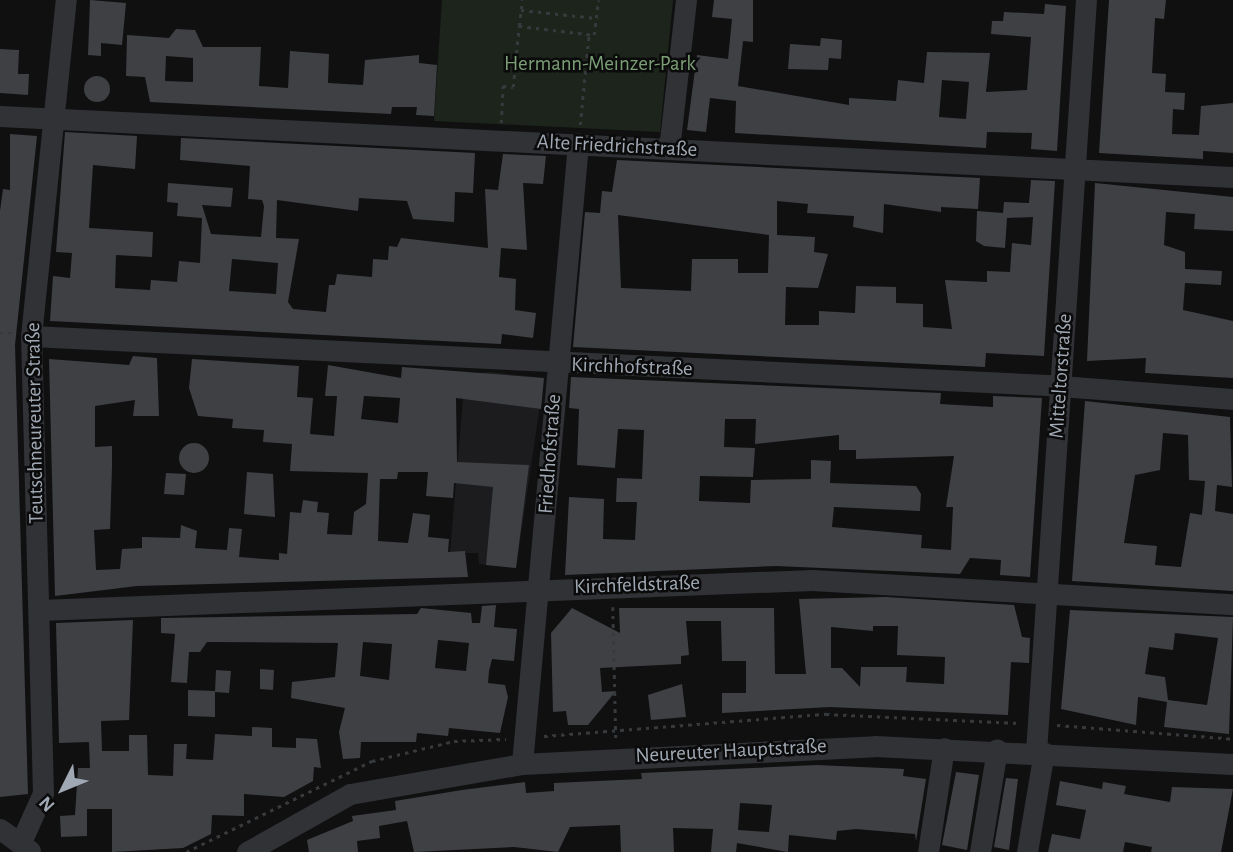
<!DOCTYPE html>
<meta charset="utf-8">
<style>
body{margin:0}
#map{position:relative;width:1233px;height:852px;overflow:hidden;background:#101011;font-family:"Alegreya Sans",sans-serif}
div>[style]{position:absolute}
.built>*{inset:0;background:#1c1c1e}
.green>*{inset:0;background:#1c241c}
.building>*{inset:0;background:#3e4044}
.round{border-radius:50%}
.path>*{height:2.5px;margin-top:-1.25px;transform-origin:0;background:repeating-linear-gradient(90deg,#363a3d 0 3.5px,transparent 0 8.5px)}
.minor>*{height:21px;margin:-10.5px;padding:0 10.5px;transform-origin:10.5px;border-radius:10.5px;background:#303236}
span{translate:-50% -50%;white-space:nowrap;text-align:center;line-height:1.15;-webkit-text-stroke:5px #0b0b0c;paint-order:stroke}
.park-label{font-size:21px;color:#7b9f75}
.street-label{font-size:21px;color:#a0a9b3}
.north{position:absolute;left:28px;top:754px;width:70px;height:70px;-webkit-text-stroke:5px #0b0b0c;paint-order:stroke;rotate:227deg;font-size:19px;font-weight:700;line-height:28px;text-align:center;color:#a0a9b3}
.north::after{content:'';display:block;margin:auto;width:24px;height:32px;background:#a0a9b3;clip-path:polygon(50% 0,100% 100%,50% 72%,0 100%)}
</style>
<div id="map">
<div class="built">
<i style="clip-path:polygon(490px 372px,544px 378px,516px 568px,479px 564px,478px 553px,450px 553px,465px 374px)"></i>
</div>
<div class="green">
<i style="clip-path:polygon(442px 0,673px 0,660px 132px,434px 121px)"></i>
</div>
<div class="building">
<i style="clip-path:polygon(90px 0,126px 3px,122px 45px,101px 43px,101px 56px,88px 55px)"></i>
<i style="clip-path:polygon(evenodd,714px 0,753px 0,753px 42px,743px 41px,738px 86px,849px 105px,849px 98px,896px 101px,898px 80px,924px 83px,927px 52px,990px 53px,986px 92px,1027px 90px,1031px 37px,991px 34px,992px 21px,1003px 21px,1004px 12px,1044px 14px,1045px 4px,1066px 6px,1057px 151px,1031px 149px,1032px 133px,987px 132px,986px 148px,735px 133px,736px 101px,710px 98px,706px 132px,687px 130px,697px 55px,728px 59px,732px 19px,712px 17px,714px 0,942px 80px,969px 82px,966px 119px,939px 117px,942px 80px)"></i>
<i style="clip-path:polygon(1109px 0,1166px 0,1164px 19px,1155px 18px,1152px 73px,1166px 74px,1165px 92px,1185px 93px,1184px 110px,1173px 109px,1172px 134px,1199px 135px,1201px 106px,1233px 103px,1233px 153px,1203px 151px,1203px 159px,1099px 153px)"></i>
<i style="clip-path:polygon(evenodd,176px 29px,195px 30px,203px 47px,261px 47px,259px 86px,288px 88px,290px 51px,329px 54px,328px 83px,363px 85px,365px 60px,419px 55px,419px 63px,437px 65px,434px 116px,416px 115px,417px 107px,392px 107px,391px 114px,150px 102px,145px 77px,126px 76px,127px 35px,169px 38px,176px 29px,166px 56px,193px 58px,193px 82px,165px 81px,166px 56px)"></i>
<i style="clip-path:polygon(821px 38px,842px 40px,841px 59px,829px 58px,828px 70px,788px 69px,790px 44px,820px 46px)"></i>
<i style="clip-path:polygon(0 49px,19px 50px,18px 74px,29px 74px,28px 95px,0 93px)"></i>
<i class="round" style="left:84px;top:76px;width:26px;height:26px"></i>
<i style="clip-path:polygon(evenodd,65px 132px,137px 136px,135px 169px,93px 165px,89px 228px,153px 232px,152px 257px,116px 255px,115px 288px,150px 290px,151px 280px,177px 282px,179px 261px,200px 263px,202px 218px,177px 216px,178px 203px,167px 202px,168px 183px,233px 188px,231px 207px,202px 205px,211px 234px,261px 237px,264px 206px,262px 200px,248px 199px,250px 166px,180px 160px,181px 138px,475px 153px,473px 193px,455px 192px,454px 222px,413px 219px,407px 201px,359px 198px,358px 211px,277px 200px,276px 238px,299px 239px,288px 302px,293px 309px,326px 312px,329px 285px,335px 285px,337px 274px,372px 277px,373px 259px,388px 260px,389px 246px,397px 247px,401px 238px,488px 248px,485px 189px,498px 190px,503px 154px,546px 156px,543px 184px,523px 183px,527px 250px,501px 248px,499px 277px,516px 279px,515px 310px,536px 313px,533px 338px,502px 334px,501px 344px,50px 321px,53px 276px,70px 278px,72px 253px,56px 252px,65px 132px,232px 259px,278px 263px,276px 294px,229px 291px,232px 259px)"></i>
<i style="clip-path:polygon(10px 134px,37px 136px,15px 345px,28px 794px,0 797px,0 211px,3px 189px,10px 190px)"></i>
<i style="clip-path:polygon(evenodd,617px 160px,980px 178px,978px 209px,941px 207px,941px 212px,884px 204px,883px 233px,853px 227px,854px 216px,807px 213px,808px 204px,777px 201px,777px 235px,815px 237px,814px 252px,828px 254px,818px 288px,786px 287px,785px 325px,819px 325px,819px 311px,855px 313px,856px 286px,896px 287px,896px 303px,923px 304px,923px 327px,952px 329px,945px 280px,987px 282px,987px 271px,1010px 272px,1012px 243px,1031px 245px,1033px 217px,1007px 218px,1005px 248px,984px 246px,976px 241px,977px 211px,1003px 213px,1004px 202px,1029px 203px,1031px 180px,1055px 181px,1044px 356px,986px 353px,985px 367px,573px 347px,585px 212px,600px 213px,602px 191px,612px 192px,617px 160px,618px 215px,769px 235px,768px 273px,738px 273px,738px 259px,692px 259px,691px 291px,621px 288px,618px 215px)"></i>
<i style="clip-path:polygon(1095px 183px,1233px 197px,1233px 231px,1194px 229px,1195px 214px,1166px 212px,1164px 245px,1185px 252px,1185px 269px,1222px 271px,1221px 285px,1185px 283px,1183px 310px,1233px 321px,1233px 378px,1145px 373px,1146px 358px,1087px 361px)"></i>
<i style="clip-path:polygon(evenodd,133px 356px,157px 358px,159px 416px,133px 416px,135px 400px,95px 406px,95px 447px,112px 446px,112px 467px,110px 529px,94px 530px,96px 570px,120px 569px,122px 549px,142px 548px,142px 537px,180px 538px,181px 525px,197px 531px,195px 548px,227px 550px,229px 528px,242px 529px,239px 557px,279px 560px,279px 553px,287px 554px,290px 512px,301px 513px,303px 500px,318px 502px,317px 512px,329px 513px,327px 534px,352px 535px,354px 512px,366px 504px,368px 473px,290px 471px,292px 444px,263px 442px,264px 430px,232px 428px,233px 419px,198px 416px,189px 388px,192px 359px,299px 366px,297px 397px,313px 398px,310px 434px,334px 436px,337px 396px,325px 396px,328px 365px,401px 378px,402px 367px,544px 378px,541px 409px,456px 398px,457px 462px,529px 465px,516px 568px,486px 565px,493px 487px,454px 483px,453px 498px,426px 496px,428px 472px,398px 472px,397px 479px,380px 479px,378px 541px,408px 543px,413px 513px,430px 515px,428px 537px,449px 539px,448px 552px,465px 551px,468px 577px,137px 586px,55px 596px,49px 359px,129px 365px,133px 356px,364px 396px,400px 398px,398px 423px,361px 419px,364px 396px)"></i>
<i style="clip-path:polygon(evenodd,571px 377px,941px 393px,940px 404px,993px 407px,993px 396px,1042px 398px,1030px 577px,1000px 575px,1001px 560px,970px 558px,960px 574px,776px 566px,565px 575px,569px 497px,604px 499px,603px 539px,635px 540px,637px 502px,616px 502px,617px 478px,642px 479px,644px 430px,618px 429px,615px 468px,577px 465px,579px 409px,569px 408px,571px 377px,725px 419px,756px 419px,755px 444px,839px 435px,839px 450px,856px 450px,856px 459px,954px 456px,946px 507px,953px 507px,951px 550px,921px 548px,922px 535px,832px 527px,834px 507px,920px 511px,921px 494px,916px 486px,830px 483px,831px 461px,811px 460px,811px 479px,751px 480px,750px 503px,699px 501px,700px 476px,753px 477px,755px 448px,724px 447px,725px 419px)"></i>
<i style="clip-path:polygon(evenodd,1085px 401px,1230px 417px,1232px 487px,1217px 485px,1215px 511px,1233px 514px,1233px 591px,1072px 581px,1085px 401px,1163px 433px,1188px 435px,1189px 480px,1205px 481px,1202px 515px,1190px 513px,1181px 567px,1155px 565px,1157px 546px,1124px 543px,1135px 475px,1160px 470px,1163px 433px)"></i>
<i class="round" style="left:179px;top:443px;width:30px;height:30px"></i>
<i style="clip-path:polygon(247px 472px,273px 474px,275px 517px,244px 514px)"></i>
<i style="clip-path:polygon(166px 473px,186px 474px,184px 495px,164px 494px)"></i>
<i style="clip-path:polygon(evenodd,886px 597px,1014px 605px,1022px 637px,1030px 638px,1029px 663px,1011px 662px,1008px 715px,830px 707px,722px 713px,722px 693px,746px 693px,746px 661px,722px 661px,721px 621px,686px 621px,689px 655px,681px 656px,681px 664px,600px 668px,602px 692px,616px 691px,588px 725px,568px 725px,566px 711px,553px 712px,551px 633px,572px 608px,620px 633px,619px 608px,774px 608px,775px 674px,806px 674px,799px 599px,886px 597px,873px 626px,898px 626px,897px 655px,945px 657px,944px 684px,906px 682px,907px 667px,861px 667px,860px 687px,842px 668px,831px 668px,831px 627px,873px 631px,873px 626px)"></i>
<i style="clip-path:polygon(evenodd,496px 605px,494px 627px,517px 629px,514px 661px,492px 659px,489px 671px,488px 683px,505px 685px,508px 697px,500px 733px,449px 728px,448px 736px,417px 733px,416px 742px,361px 742px,360px 758px,343px 759px,339px 732px,345px 708px,291px 698px,292px 682px,335px 677px,338px 643px,207px 642px,200px 652px,189px 652px,187px 683px,171px 682px,175px 634px,161px 633px,161px 618px,417px 614px,421px 608px,471px 613px,472px 623px,480px 623px,482px 606px,496px 605px,438px 640px,469px 643px,466px 671px,435px 668px,438px 640px,496px 605px,363px 642px,392px 644px,389px 680px,360px 676px,363px 642px)"></i>
<i style="clip-path:polygon(evenodd,1070px 610px,1233px 617px,1229px 734px,1164px 727px,1167px 702px,1138px 697px,1136px 725px,1061px 709px,1070px 610px,1175px 633px,1218px 638px,1207px 705px,1168px 700px,1165px 677px,1145px 674px,1149px 647px,1173px 650px,1175px 633px)"></i>
<i style="clip-path:polygon(133px 620px,129px 720px,101px 721px,102px 751px,129px 751px,129px 735px,147px 735px,148px 775px,173px 776px,174px 744px,187px 744px,186px 759px,213px 760px,215px 734px,252px 736px,252px 727px,272px 728px,272px 747px,296px 748px,296px 738px,317px 739px,321px 768px,314px 767px,313px 781px,284px 797px,244px 794px,244px 816px,212px 815px,211px 834px,183px 848px,112px 852px,112px 809px,87px 809px,87px 836px,61px 837px,60px 816px,75px 815px,78px 768px,90px 768px,89px 742px,59px 743px,56px 623px)"></i>
<i style="clip-path:polygon(260px 669px,274px 670px,273px 690px,260px 689px)"></i>
<i style="clip-path:polygon(216px 670px,231px 671px,229px 693px,215px 692px)"></i>
<i style="clip-path:polygon(682px 684px,686px 717px,651px 720px,648px 695px)"></i>
<i style="clip-path:polygon(188px 690px,215px 691px,215px 717px,188px 716px)"></i>
<i style="clip-path:polygon(evenodd,817px 765px,904px 769px,903px 776px,926px 779px,916px 841px,915px 834px,856px 829px,837px 831px,836px 840px,789px 835px,788px 852px,737px 843px,736px 852px,711px 852px,713px 829px,673px 828px,674px 852px,621px 852px,620px 825px,570px 827px,558px 852px,514px 847px,414px 852px,407px 821px,379px 826px,380px 838px,357px 841px,358px 852px,309px 852px,307px 840px,353px 821px,352px 816px,396px 810px,395px 801px,462px 790px,525px 782px,526px 793px,554px 791px,554px 783px,642px 779px,641px 773px,817px 765px,740px 803px,772px 805px,769px 832px,738px 830px,740px 803px)"></i>
<i style="clip-path:polygon(956px 772px,979px 775px,967px 850px,942px 845px)"></i>
<i style="clip-path:polygon(1006px 778px,1018px 779px,1009px 850px,994px 847px)"></i>
<i style="clip-path:polygon(1060px 781px,1102px 789px,1103px 782px,1126px 786px,1124px 794px,1170px 802px,1172px 787px,1233px 789px,1221px 852px,1151px 852px,1152px 847px,1125px 842px,1123px 852px,1048px 852px,1052px 834px,1080px 839px,1086px 810px,1056px 805px)"></i>
</div>
<div class="path">
<i style="left:521px;top:10px;width:75px;rotate:6.1deg"></i>
<i style="left:519px;top:26px;width:26px;rotate:-83deg"></i>
<i style="left:501px;top:123px;width:37px;rotate:-87deg"></i>
<i style="left:503px;top:86px;width:10px;rotate:6deg"></i>
<i style="left:513px;top:87px;width:61px;rotate:-84.4deg"></i>
<i style="left:519px;top:26px;width:76px;rotate:6.8deg"></i>
<i style="left:594px;top:35px;width:35px;rotate:-83deg"></i>
<i style="left:580px;top:125px;width:91px;rotate:-84.4deg"></i>
<i style="left:0;top:333px;width:14px"></i>
<i style="left:613px;top:607px;width:133px;rotate:88.7deg"></i>
<i style="left:1057px;top:725px;width:177px;rotate:4.5deg"></i>
<i style="left:544px;top:736px;width:283px;rotate:-4.5deg"></i>
<i style="left:826px;top:714px;width:193px;rotate:2.7deg"></i>
<i style="left:186px;top:852px;width:207px;rotate:-26.1deg"></i>
<i style="left:372px;top:761px;width:84px;rotate:-13.7deg"></i>
<i style="left:454px;top:741px;width:52px;rotate:-2.2deg"></i>
</div>
<div class="minor">
<i style="left:0;top:116px;width:1235px;rotate:2.83deg"></i>
<i style="left:669px;top:149px;width:150px;rotate:-83.5deg"></i>
<i style="left:31px;top:336px;width:1017px;rotate:2.76deg"></i>
<i style="left:1047px;top:385px;width:187px;rotate:4.3deg"></i>
<i style="left:40px;top:610px;width:773px;rotate:-2.23deg"></i>
<i style="left:812px;top:580px;width:422px;rotate:3.3deg"></i>
<i style="left:1036px;top:752px;width:754px;rotate:-86.2deg"></i>
<i style="left:522px;top:764px;width:623px;rotate:-84.84deg"></i>
<i style="left:0;top:829px;width:37px;rotate:36deg"></i>
<i style="left:21px;top:842px;width:54px;rotate:-65.8deg"></i>
<i style="left:43px;top:793px;width:457px;rotate:-91.5deg"></i>
<i style="left:31px;top:336px;width:338px;rotate:-84.1deg"></i>
<i style="left:247px;top:852px;width:118px;rotate:-29.4deg"></i>
<i style="left:350px;top:794px;width:175px;rotate:-9.9deg"></i>
<i style="left:522px;top:764px;width:353px;rotate:-2.9deg"></i>
<i style="left:875px;top:746px;width:358px;rotate:2.9deg"></i>
<i style="left:928px;top:852px;width:105px;rotate:-81.3deg"></i>
<i style="left:980px;top:852px;width:104px;rotate:-80.6deg"></i>
<i style="left:1027px;top:852px;width:101px;rotate:-80.4deg"></i>
</div>
<div class="park-label">
<span style="left:600px;top:64px">Hermann-Meinzer-Park</span>
</div>
<div class="street-label">
<span style="left:617px;top:146px;rotate:3deg">Alte Friedrichstraße</span>
<span style="left:632px;top:367px;rotate:2deg">Kirchhofstraße</span>
<span style="left:1061px;top:376px;rotate:-86deg">Mitteltorstraße</span>
<span style="left:35px;top:423px;rotate:-91deg">Teutschneureuter Straße</span>
<span style="left:550px;top:454px;rotate:-86deg">Friedhofstraße</span>
<span style="left:637px;top:585px;rotate:-2deg">Kirchfeldstraße</span>
<span style="left:731px;top:751px;rotate:-3deg">Neureuter Hauptstraße</span>
</div>
<div class="north">N</div>
</div>
